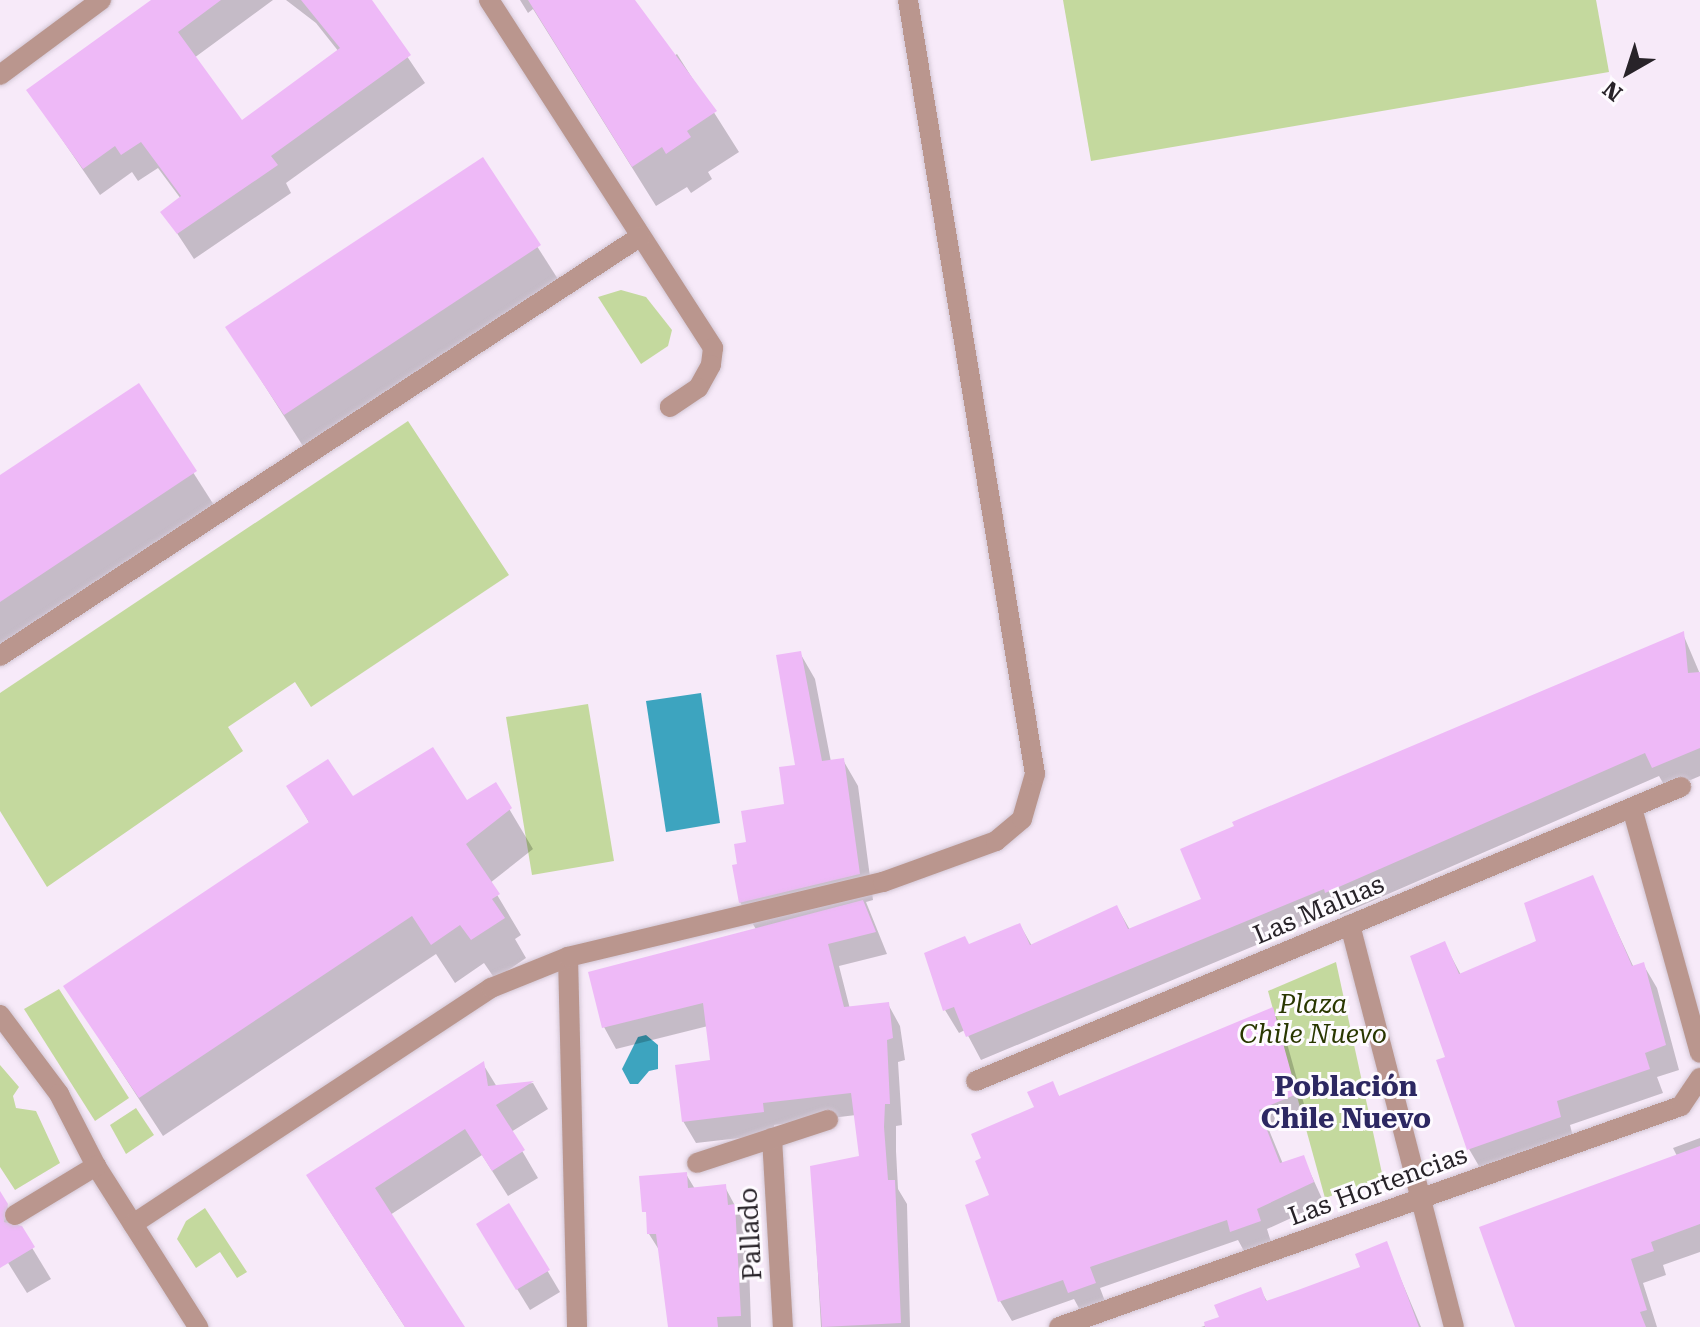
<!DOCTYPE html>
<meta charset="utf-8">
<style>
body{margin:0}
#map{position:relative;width:1700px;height:1327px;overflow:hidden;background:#f7eaf9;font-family:"Roboto Serif",serif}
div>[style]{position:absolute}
.green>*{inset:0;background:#c4d99e}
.water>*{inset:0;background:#3da4bf}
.shadow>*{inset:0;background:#0003}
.building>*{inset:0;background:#eeb9f7}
.roads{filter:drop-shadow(0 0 2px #d2c6d4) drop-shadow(0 0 2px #d2c6d4)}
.minor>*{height:20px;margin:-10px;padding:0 10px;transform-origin:10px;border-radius:10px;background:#ba968e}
span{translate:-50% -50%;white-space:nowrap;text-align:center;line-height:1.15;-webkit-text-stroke:6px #fefbff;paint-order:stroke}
.street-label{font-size:26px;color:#282329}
.park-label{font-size:26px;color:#293700;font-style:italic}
.neighbourhood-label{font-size:28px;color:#2d2862;font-weight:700}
.north{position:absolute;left:1588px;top:32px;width:80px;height:80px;-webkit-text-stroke:6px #fefbff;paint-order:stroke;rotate:219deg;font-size:22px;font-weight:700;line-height:32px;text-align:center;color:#282329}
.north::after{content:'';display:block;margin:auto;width:28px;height:36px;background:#282329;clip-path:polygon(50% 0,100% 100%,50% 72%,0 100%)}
</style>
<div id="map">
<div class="green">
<i style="clip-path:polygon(1063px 0,1596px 0,1609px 72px,1091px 161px)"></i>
<i style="clip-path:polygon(621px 290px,646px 297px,672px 330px,668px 346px,641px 364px,598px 297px)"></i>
<i style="clip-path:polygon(408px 421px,509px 575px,311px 707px,295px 682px,228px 727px,243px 751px,47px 887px,0 811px,0 693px)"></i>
<i style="clip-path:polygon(588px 704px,614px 861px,532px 875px,506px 717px)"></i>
<i style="clip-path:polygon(1336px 962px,1383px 1178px,1325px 1198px,1268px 991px)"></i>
<i style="clip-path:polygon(59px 989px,129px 1098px,95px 1121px,24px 1009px)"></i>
<i style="clip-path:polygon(0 1065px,19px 1087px,13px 1096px,16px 1108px,36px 1111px,60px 1163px,15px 1190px,0 1167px)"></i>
<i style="clip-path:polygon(136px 1108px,154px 1135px,126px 1154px,110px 1125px)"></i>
<i style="clip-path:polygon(205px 1208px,247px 1272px,237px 1278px,220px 1252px,196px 1268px,177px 1239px,186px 1221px)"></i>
</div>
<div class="water">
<i style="clip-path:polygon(701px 693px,720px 823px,666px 832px,646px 701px)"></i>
<i style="clip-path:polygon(646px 1035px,658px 1045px,658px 1069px,649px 1071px,638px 1084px,630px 1084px,622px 1069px,638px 1037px)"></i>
</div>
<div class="shadow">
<i style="clip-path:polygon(153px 0,273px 0,194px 58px,241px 122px,339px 52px,316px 23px,286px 0,369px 0,425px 83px,286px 183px,291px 193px,194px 259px,163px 212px,181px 199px,158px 168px,138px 181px,132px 172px,100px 195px,29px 91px)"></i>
<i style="clip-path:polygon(520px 0,632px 0,671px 58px,677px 54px,739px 152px,708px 172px,712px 179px,691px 193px,687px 187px,656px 206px,533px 9px,528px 13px)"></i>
<i style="clip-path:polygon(482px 160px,563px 287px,308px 454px,228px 328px)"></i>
<i style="clip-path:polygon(138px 386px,219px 513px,0 657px,0 477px)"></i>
<i style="clip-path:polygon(1683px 634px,1700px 674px,1700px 776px,1667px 790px,1659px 776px,1340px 915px,1338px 911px,981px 1060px,965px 1030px,959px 1033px,945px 1010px,969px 946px,1020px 925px,1032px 946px,1117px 907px,1130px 930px,1204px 900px)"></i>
<i style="clip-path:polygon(800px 653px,815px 679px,831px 762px,843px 760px,858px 786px,873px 900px,866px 902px,887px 954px,839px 966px,850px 1009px,888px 1004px,900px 1026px,905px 1060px,898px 1062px,902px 1125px,896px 1126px,896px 1151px,898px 1189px,907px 1204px,910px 1327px,821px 1327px,812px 1168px,861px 1158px,856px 1115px,774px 1125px,775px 1134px,696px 1143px,683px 1121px,712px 1062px,708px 1026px,616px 1049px,604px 1027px,757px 931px,740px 902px,739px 865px,748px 843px,786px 806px,797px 766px)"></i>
<i style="clip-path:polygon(495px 785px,533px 849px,490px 883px,521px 935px,515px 939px,526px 958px,495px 979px,484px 963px,455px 983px,436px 954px,163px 1136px,66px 987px,310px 824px,289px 787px,353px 799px,466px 803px)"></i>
<i style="clip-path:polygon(1592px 877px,1634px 968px,1643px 964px,1657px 988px,1679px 1070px,1657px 1077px,1663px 1093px,1570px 1125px,1574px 1141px,1483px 1173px,1469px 1149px,1447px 1058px,1444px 943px,1461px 975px,1539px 942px)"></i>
<i style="clip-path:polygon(1272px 1009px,1283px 1029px,1307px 1115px,1269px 1130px,1283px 1164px,1303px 1157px,1324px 1203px,1267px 1229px,1271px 1242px,1244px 1251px,1238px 1240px,1100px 1288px,1106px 1304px,1081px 1312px,1074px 1299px,1012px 1321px,1000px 1301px,992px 1196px,1052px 1083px,1060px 1098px)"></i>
<i style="clip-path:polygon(483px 1064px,497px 1087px,533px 1083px,548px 1109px,511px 1132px,538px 1178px,508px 1196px,482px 1155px,390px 1215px,463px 1327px,405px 1327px,324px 1202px)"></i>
<i style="clip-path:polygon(1700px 1138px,1700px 1252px,1663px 1265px,1666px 1275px,1643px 1283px,1657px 1327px,1518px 1327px,1677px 1156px,1673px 1148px)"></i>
<i style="clip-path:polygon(686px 1174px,695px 1189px,725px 1187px,748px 1230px,751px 1327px,669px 1327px,661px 1253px,649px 1234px)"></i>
<i style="clip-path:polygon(0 1195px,51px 1279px,27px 1293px,0 1250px)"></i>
<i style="clip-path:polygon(509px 1206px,560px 1292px,530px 1310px,490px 1245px)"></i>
<i style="clip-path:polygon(1386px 1244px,1421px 1327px,1201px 1327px,1222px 1320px,1260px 1289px,1268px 1303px,1363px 1268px)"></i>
</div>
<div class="building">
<i style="clip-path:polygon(151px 0,221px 0,178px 32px,242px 120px,340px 48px,301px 0,372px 0,411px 55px,271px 156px,278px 165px,177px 234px,160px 212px,181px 196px,141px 142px,121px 155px,115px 146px,83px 169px,26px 90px)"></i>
<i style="clip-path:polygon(528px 0,635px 0,717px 111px,687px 131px,691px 137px,666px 154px,662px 147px,632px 167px)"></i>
<i style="clip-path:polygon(483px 157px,541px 245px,284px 415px,225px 327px)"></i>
<i style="clip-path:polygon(139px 383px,197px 471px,0 602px,0 475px)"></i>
<i style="clip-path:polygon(1684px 631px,1688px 673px,1700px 672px,1700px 748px,1652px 768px,1645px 753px,1325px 893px,1324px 889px,966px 1037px,954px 1007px,943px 1011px,924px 953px,965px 936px,969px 944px,1020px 923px,1030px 945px,1117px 905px,1128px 929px,1201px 899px,1180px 849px,1234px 826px,1232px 822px)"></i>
<i style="clip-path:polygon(801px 651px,822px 761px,844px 758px,860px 874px,739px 903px,732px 865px,737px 864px,734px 844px,746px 842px,741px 811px,784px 804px,779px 767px,795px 765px,776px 655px)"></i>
<i style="clip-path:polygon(433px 747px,467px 800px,496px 782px,512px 808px,466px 844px,500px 894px,492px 899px,505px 918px,471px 940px,460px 925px,431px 945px,412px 916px,139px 1098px,63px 986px,309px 822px,286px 786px,328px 759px,353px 796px)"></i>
<i style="clip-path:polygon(1593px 875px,1632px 966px,1644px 962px,1666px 1045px,1645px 1053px,1650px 1069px,1557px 1101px,1561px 1117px,1467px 1150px,1436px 1060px,1445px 1057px,1410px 956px,1445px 941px,1459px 974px,1536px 941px,1524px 903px)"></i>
<i style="clip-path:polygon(863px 900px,876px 932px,828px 944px,844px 1007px,889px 1002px,893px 1038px,887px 1040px,890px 1104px,885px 1104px,884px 1127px,888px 1180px,895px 1180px,901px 1323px,822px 1327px,810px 1166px,859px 1156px,851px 1093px,763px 1103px,764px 1112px,682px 1122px,675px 1065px,710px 1060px,703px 1003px,602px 1028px,588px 972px)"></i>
<i style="clip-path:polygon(1273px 1007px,1297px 1094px,1259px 1110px,1280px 1163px,1304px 1155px,1314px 1182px,1257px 1209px,1261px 1221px,1230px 1232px,1227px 1220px,1090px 1267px,1096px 1283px,1068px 1293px,1063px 1280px,998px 1302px,965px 1205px,989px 1195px,975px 1161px,981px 1158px,971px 1134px,1034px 1107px,1027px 1092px,1053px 1081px,1059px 1096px)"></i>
<i style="clip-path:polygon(484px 1061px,488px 1086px,534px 1081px,496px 1105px,525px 1150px,492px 1171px,465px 1129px,375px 1188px,465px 1327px,405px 1327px,306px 1175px)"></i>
<i style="clip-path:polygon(1700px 1146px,1700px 1224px,1651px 1242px,1654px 1251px,1631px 1259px,1647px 1310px,1640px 1312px,1646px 1327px,1515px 1327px,1479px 1227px)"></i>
<i style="clip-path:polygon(687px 1172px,688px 1188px,726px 1184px,728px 1205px,735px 1204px,741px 1316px,717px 1317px,718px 1327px,668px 1327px,656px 1234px,647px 1234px,646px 1212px,642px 1212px,639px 1176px)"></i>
<i style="clip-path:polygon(0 1191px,8px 1204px,4px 1222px,22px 1226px,35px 1247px,0 1268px)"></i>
<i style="clip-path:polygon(509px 1203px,550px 1270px,516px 1290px,476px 1224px)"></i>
<i style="clip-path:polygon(1387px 1241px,1419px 1327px,1205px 1327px,1204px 1322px,1219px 1317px,1214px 1305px,1261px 1287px,1266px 1301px,1298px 1290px,1360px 1267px,1355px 1254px)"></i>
</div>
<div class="roads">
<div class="minor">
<i style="left:489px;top:0;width:414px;rotate:57.2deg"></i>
<i style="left:713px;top:348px;width:17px;rotate:97deg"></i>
<i style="left:711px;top:365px;width:26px;rotate:119deg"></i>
<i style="left:698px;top:388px;width:34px;rotate:146deg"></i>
<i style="left:0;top:75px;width:126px;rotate:-36.6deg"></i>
<i style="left:0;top:656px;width:766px;rotate:-33.23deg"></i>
<i style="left:1632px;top:808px;width:254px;rotate:74.5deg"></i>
<i style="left:1350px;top:925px;width:415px;rotate:75.5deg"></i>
<i style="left:568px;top:957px;width:370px;rotate:88.6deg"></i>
<i style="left:0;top:1015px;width:99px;rotate:53.2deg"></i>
<i style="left:59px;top:1094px;width:81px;rotate:62.8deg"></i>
<i style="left:96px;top:1166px;width:191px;rotate:57.6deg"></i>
<i style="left:976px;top:1081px;width:764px;rotate:-22.64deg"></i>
<i style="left:772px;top:1138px;width:189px;rotate:86.7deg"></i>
<i style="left:697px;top:1163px;width:138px;rotate:-18.2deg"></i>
<i style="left:15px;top:1215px;width:95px;rotate:-31.2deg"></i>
<i style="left:133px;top:1224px;width:429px;rotate:-33.4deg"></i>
<i style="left:491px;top:988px;width:83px;rotate:-21.9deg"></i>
<i style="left:568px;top:957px;width:324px;rotate:-13.4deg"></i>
<i style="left:883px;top:882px;width:120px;rotate:-19.9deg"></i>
<i style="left:996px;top:841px;width:34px;rotate:-40deg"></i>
<i style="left:1022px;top:819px;width:47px;rotate:-73.9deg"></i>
<i style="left:1035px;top:774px;width:784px;rotate:-99.32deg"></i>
<i style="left:1059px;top:1327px;width:660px;rotate:-19.56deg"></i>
<i style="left:1681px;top:1106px;width:34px;rotate:-56deg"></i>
</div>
</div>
<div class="street-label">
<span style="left:1319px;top:910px;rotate:-23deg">Las Maluas</span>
<span style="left:1378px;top:1186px;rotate:-20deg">Las Hortencias</span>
<span style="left:751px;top:1234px;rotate:-93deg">Pallado</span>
</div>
<div class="park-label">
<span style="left:1313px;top:1020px">Plaza<br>Chile Nuevo</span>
</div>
<div class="neighbourhood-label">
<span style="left:1346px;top:1103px">Población<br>Chile Nuevo</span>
</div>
<div class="north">N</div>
</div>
